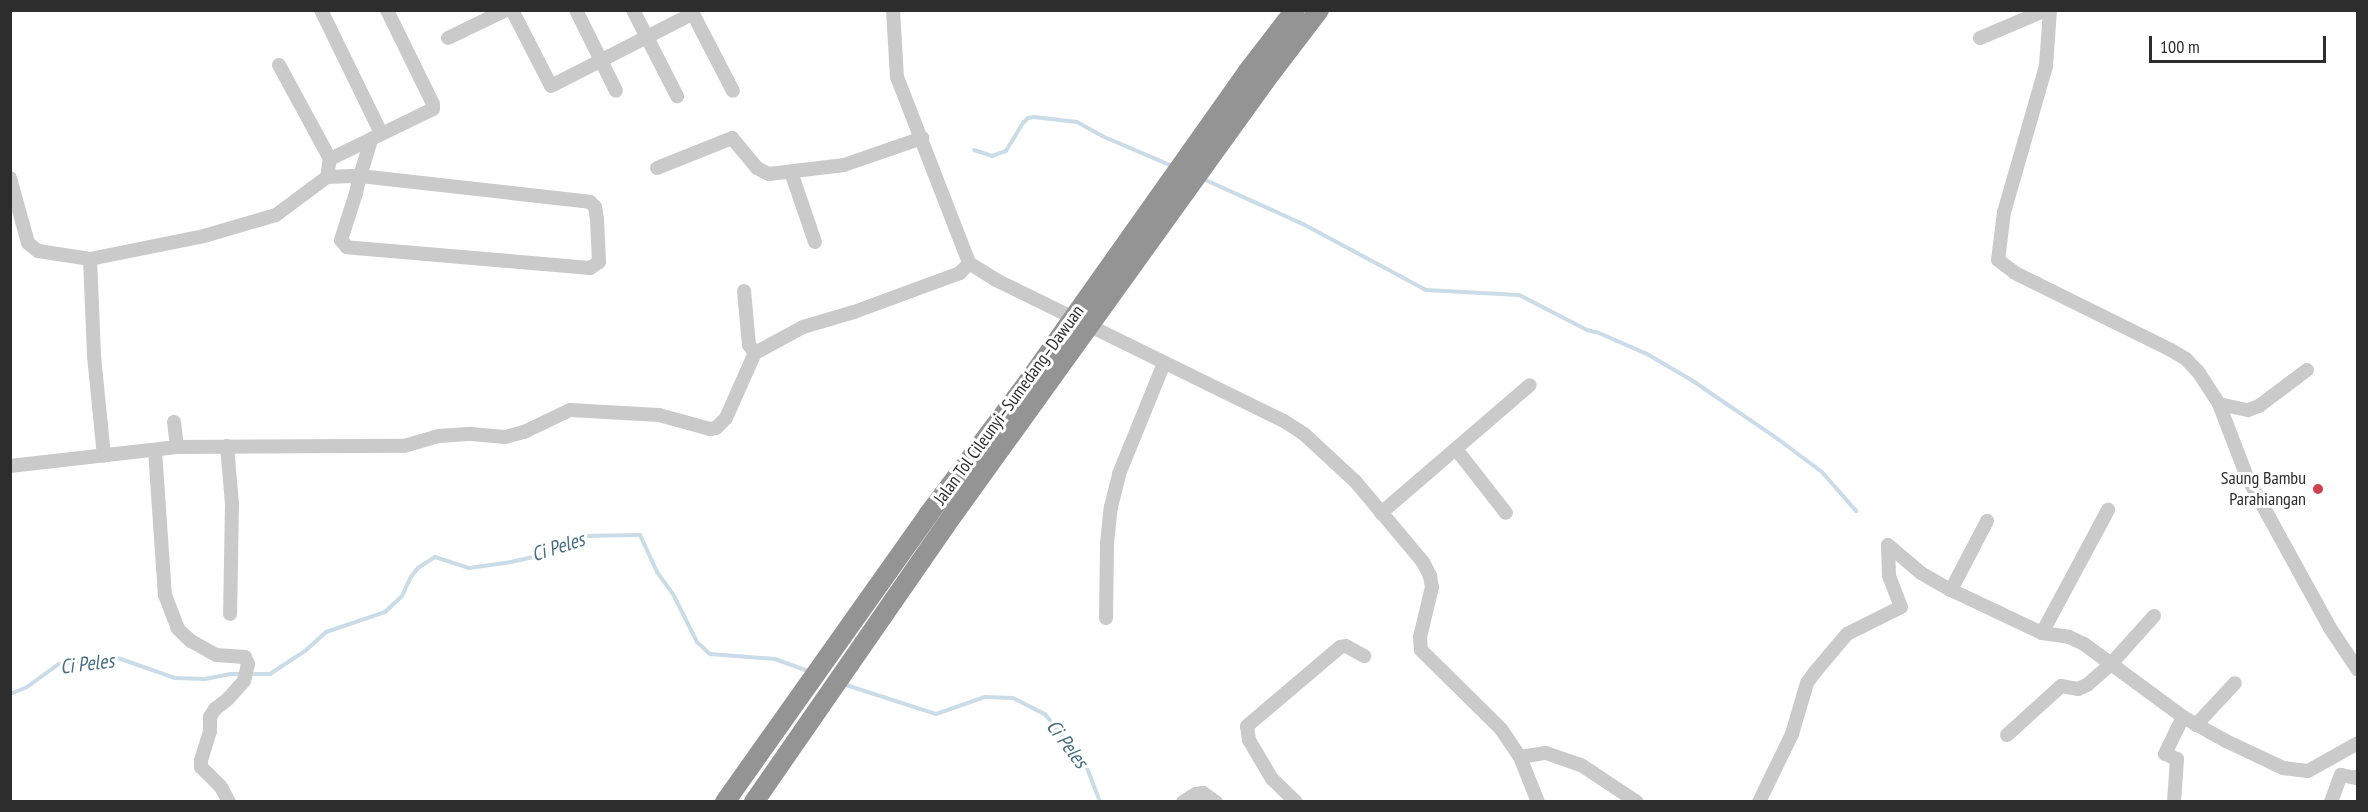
<!DOCTYPE html>
<meta charset="utf-8">
<style>
body{margin:0}
#map{position:relative;width:2368px;height:812px;overflow:hidden;background:#fff;font-family:"PT Sans Narrow",sans-serif}
div>[style]{position:absolute}
.stream>*{height:4px;margin:-2px;padding:0 2px;transform-origin:2px;border-radius:2px;background:#cadce7}
.minor>*{height:14px;margin:-7px;padding:0 7px;transform-origin:7px;border-radius:7px;background:#cacaca}
.highway>*{height:20px;margin:-10px;padding:0 10px;transform-origin:10px;border-radius:10px;background:#949494}
.dots>*{width:16px;height:16px;translate:-50% -50%;box-sizing:border-box;border:3px solid #fff;border-radius:50%}
span{translate:-50% -50%;white-space:nowrap;text-align:center;line-height:1.15;-webkit-text-stroke:6px #fff;paint-order:stroke}
.street-label{font-size:18px;color:#2d2d2d}
.poi-label{font-size:18px;color:#2d2d2d}
.right{translate:-100% -50%;text-align:right}
.water-label{font-size:20px;color:#456d85;font-style:italic}
.frame{position:absolute;inset:0;border:12px solid #2d2d2d;pointer-events:none}
.scale{position:absolute;left:2149px;top:36px;width:177px;height:27px;box-sizing:border-box;border:3px solid #2d2d2d;border-top:0;padding-left:8px;font-size:18px;line-height:21px;white-space:nowrap;color:#2d2d2d;-webkit-text-stroke:4px #fff;paint-order:stroke}
</style>
<div id="map">
<div class="stream">
<i style="left:974px;top:150px;width:19px;rotate:18deg"></i>
<i style="left:992px;top:156px;width:15px;rotate:-20deg"></i>
<i style="left:1006px;top:151px;width:33px;rotate:-59deg"></i>
<i style="left:1023px;top:123px;width:7px;rotate:-45deg"></i>
<i style="left:1028px;top:118px;width:6px;rotate:-9deg"></i>
<i style="left:1034px;top:117px;width:43px;rotate:6.6deg"></i>
<i style="left:1077px;top:122px;width:29px;rotate:29deg"></i>
<i style="left:1102px;top:136px;width:76px;rotate:23.2deg"></i>
<i style="left:1201px;top:178px;width:112px;rotate:24.3deg"></i>
<i style="left:1303px;top:224px;width:140px;rotate:28.2deg"></i>
<i style="left:1426px;top:290px;width:93px;rotate:3.1deg"></i>
<i style="left:1519px;top:295px;width:76px;rotate:27.2deg"></i>
<i style="left:1587px;top:330px;width:12px;rotate:14deg"></i>
<i style="left:1599px;top:333px;width:52px;rotate:23.6deg"></i>
<i style="left:1647px;top:354px;width:53px;rotate:30.4deg"></i>
<i style="left:1693px;top:381px;width:103px;rotate:34.3deg"></i>
<i style="left:1778px;top:439px;width:55px;rotate:36.9deg"></i>
<i style="left:1822px;top:472px;width:52px;rotate:48.9deg"></i>
<i style="left:843px;top:684px;width:98px;rotate:17.9deg"></i>
<i style="left:936px;top:714px;width:52px;rotate:-19.1deg"></i>
<i style="left:985px;top:697px;width:28px;rotate:2deg"></i>
<i style="left:1013px;top:698px;width:36px;rotate:27deg"></i>
<i style="left:1045px;top:714px;width:68px;rotate:52.1deg"></i>
<i style="left:1087px;top:768px;width:36px;rotate:69deg"></i>
<i style="left:10px;top:694px;width:18px;rotate:-22deg"></i>
<i style="left:27px;top:687px;width:39px;rotate:-36deg"></i>
<i style="left:59px;top:664px;width:56px;rotate:-7.1deg"></i>
<i style="left:115px;top:657px;width:64px;rotate:19.3deg"></i>
<i style="left:175px;top:678px;width:30px;rotate:2deg"></i>
<i style="left:205px;top:679px;width:26px;rotate:-11deg"></i>
<i style="left:231px;top:674px;width:39px"></i>
<i style="left:270px;top:674px;width:42px;rotate:-33.3deg"></i>
<i style="left:305px;top:651px;width:28px;rotate:-42deg"></i>
<i style="left:326px;top:632px;width:62px;rotate:-18.7deg"></i>
<i style="left:385px;top:612px;width:23px;rotate:-43deg"></i>
<i style="left:402px;top:596px;width:21px;rotate:-65deg"></i>
<i style="left:411px;top:577px;width:11px;rotate:-52deg"></i>
<i style="left:418px;top:568px;width:20px;rotate:-33deg"></i>
<i style="left:435px;top:557px;width:36px;rotate:18deg"></i>
<i style="left:469px;top:568px;width:42px;rotate:-8.1deg"></i>
<i style="left:511px;top:562px;width:41px;rotate:-12.7deg"></i>
<i style="left:551px;top:553px;width:34px;rotate:-30deg"></i>
<i style="left:581px;top:536px;width:59px;rotate:-1deg"></i>
<i style="left:640px;top:535px;width:41px;rotate:65.3deg"></i>
<i style="left:657px;top:572px;width:27px;rotate:54deg"></i>
<i style="left:673px;top:594px;width:54px;rotate:63.4deg"></i>
<i style="left:697px;top:642px;width:18px;rotate:43deg"></i>
<i style="left:710px;top:654px;width:65px;rotate:4.4deg"></i>
<i style="left:775px;top:659px;width:38px;rotate:20deg"></i>
</div>
<div class="minor">
<i style="left:321px;top:10px;width:137px;rotate:64deg"></i>
<i style="left:512px;top:10px;width:85px;rotate:62.8deg"></i>
<i style="left:551px;top:86px;width:156px;rotate:-27.1deg"></i>
<i style="left:690px;top:15px;width:5px;rotate:-79deg"></i>
<i style="left:691px;top:10px;width:91px;rotate:62.6deg"></i>
<i style="left:576px;top:10px;width:90px;rotate:63.7deg"></i>
<i style="left:633px;top:10px;width:97px;rotate:62.9deg"></i>
<i style="left:893px;top:10px;width:67px;rotate:86.6deg"></i>
<i style="left:897px;top:77px;width:199px;rotate:68.8deg"></i>
<i style="left:969px;top:263px;width:32px;rotate:32deg"></i>
<i style="left:996px;top:280px;width:321px;rotate:26.1deg"></i>
<i style="left:1284px;top:421px;width:24px;rotate:33deg"></i>
<i style="left:1304px;top:434px;width:69px;rotate:42.7deg"></i>
<i style="left:1355px;top:481px;width:106px;rotate:50deg"></i>
<i style="left:1423px;top:562px;width:16px;rotate:63deg"></i>
<i style="left:1430px;top:576px;width:11px;rotate:80deg"></i>
<i style="left:1432px;top:587px;width:51px;rotate:103.5deg"></i>
<i style="left:1420px;top:637px;width:13px;rotate:86deg"></i>
<i style="left:1421px;top:650px;width:112px;rotate:44.6deg"></i>
<i style="left:1501px;top:729px;width:34px;rotate:56deg"></i>
<i style="left:1520px;top:757px;width:48px;rotate:68.2deg"></i>
<i style="left:2050px;top:10px;width:56px;rotate:94.1deg"></i>
<i style="left:2046px;top:66px;width:152px;rotate:106deg"></i>
<i style="left:2004px;top:212px;width:48px;rotate:97.1deg"></i>
<i style="left:1998px;top:260px;width:21px;rotate:37deg"></i>
<i style="left:2015px;top:273px;width:174px;rotate:26.3deg"></i>
<i style="left:2171px;top:350px;width:17px;rotate:31deg"></i>
<i style="left:2186px;top:359px;width:19px;rotate:47deg"></i>
<i style="left:2199px;top:373px;width:37px;rotate:57deg"></i>
<i style="left:2219px;top:404px;width:78px;rotate:69deg"></i>
<i style="left:2247px;top:477px;width:172px;rotate:61.2deg"></i>
<i style="left:2330px;top:628px;width:50px;rotate:56.3deg"></i>
<i style="left:448px;top:38px;width:64px;rotate:-25.8deg"></i>
<i style="left:1980px;top:38px;width:72px;rotate:-23deg"></i>
<i style="left:279px;top:65px;width:107px;rotate:61.5deg"></i>
<i style="left:657px;top:168px;width:81px;rotate:-21.8deg"></i>
<i style="left:732px;top:138px;width:39px;rotate:50deg"></i>
<i style="left:757px;top:168px;width:13px;rotate:27deg"></i>
<i style="left:769px;top:174px;width:76px;rotate:-6.8deg"></i>
<i style="left:844px;top:165px;width:83px;rotate:-19.1deg"></i>
<i style="left:791px;top:172px;width:74px;rotate:71.1deg"></i>
<i style="left:327px;top:177px;width:33px;rotate:-2deg"></i>
<i style="left:360px;top:176px;width:231px;rotate:6.4deg"></i>
<i style="left:590px;top:202px;width:7px;rotate:45deg"></i>
<i style="left:595px;top:207px;width:12px;rotate:81deg"></i>
<i style="left:597px;top:219px;width:43px;rotate:87.3deg"></i>
<i style="left:599px;top:262px;width:11px;rotate:146deg"></i>
<i style="left:590px;top:268px;width:244px;rotate:-175.1deg"></i>
<i style="left:347px;top:247px;width:9px;rotate:-131deg"></i>
<i style="left:341px;top:240px;width:49px;rotate:-72.3deg"></i>
<i style="left:356px;top:193px;width:17px;rotate:-77deg"></i>
<i style="left:360px;top:176px;width:39px;rotate:-73deg"></i>
<i style="left:10px;top:178px;width:67px;rotate:74.5deg"></i>
<i style="left:28px;top:243px;width:13px;rotate:39deg"></i>
<i style="left:38px;top:251px;width:53px;rotate:8.7deg"></i>
<i style="left:90px;top:259px;width:97px;rotate:87.6deg"></i>
<i style="left:94px;top:356px;width:100px;rotate:84.3deg"></i>
<i style="left:90px;top:259px;width:116px;rotate:-11.4deg"></i>
<i style="left:204px;top:236px;width:75px;rotate:-16.3deg"></i>
<i style="left:276px;top:215px;width:64px;rotate:-36.7deg"></i>
<i style="left:327px;top:177px;width:18px;rotate:-81deg"></i>
<i style="left:330px;top:159px;width:114px;rotate:-25.9deg"></i>
<i style="left:433px;top:109px;width:5px;rotate:-90deg"></i>
<i style="left:433px;top:104px;width:105px;rotate:-116.1deg"></i>
<i style="left:744px;top:291px;width:54px;rotate:84.7deg"></i>
<i style="left:749px;top:345px;width:10px;rotate:53deg"></i>
<i style="left:2219px;top:404px;width:30px;rotate:12deg"></i>
<i style="left:2248px;top:410px;width:12px;rotate:-20deg"></i>
<i style="left:2259px;top:406px;width:60px;rotate:-36.9deg"></i>
<i style="left:174px;top:422px;width:25px;rotate:83deg"></i>
<i style="left:227px;top:446px;width:58px;rotate:85.1deg"></i>
<i style="left:232px;top:504px;width:110px;rotate:91deg"></i>
<i style="left:1456px;top:449px;width:81px;rotate:52deg"></i>
<i style="left:155px;top:450px;width:145px;rotate:86.1deg"></i>
<i style="left:165px;top:595px;width:36px;rotate:69deg"></i>
<i style="left:178px;top:629px;width:18px;rotate:43deg"></i>
<i style="left:191px;top:641px;width:29px;rotate:29deg"></i>
<i style="left:216px;top:655px;width:29px;rotate:4deg"></i>
<i style="left:245px;top:657px;width:8px;rotate:67deg"></i>
<i style="left:248px;top:664px;width:17px;rotate:103deg"></i>
<i style="left:244px;top:681px;width:24px;rotate:132deg"></i>
<i style="left:228px;top:699px;width:16px;rotate:142deg"></i>
<i style="left:215px;top:709px;width:9px;rotate:122deg"></i>
<i style="left:210px;top:717px;width:14px;rotate:90deg"></i>
<i style="left:210px;top:731px;width:31px;rotate:107deg"></i>
<i style="left:201px;top:761px;width:6px;rotate:90deg"></i>
<i style="left:201px;top:767px;width:28px;rotate:45deg"></i>
<i style="left:221px;top:787px;width:17px;rotate:62deg"></i>
<i style="left:10px;top:466px;width:168px;rotate:-6.5deg"></i>
<i style="left:177px;top:447px;width:227px;rotate:-0.3deg"></i>
<i style="left:404px;top:446px;width:36px;rotate:-16deg"></i>
<i style="left:439px;top:436px;width:32px;rotate:-4deg"></i>
<i style="left:471px;top:434px;width:34px;rotate:5deg"></i>
<i style="left:505px;top:437px;width:20px;rotate:-15deg"></i>
<i style="left:524px;top:432px;width:51px;rotate:-25.6deg"></i>
<i style="left:570px;top:410px;width:89px;rotate:3.2deg"></i>
<i style="left:659px;top:415px;width:53px;rotate:15.4deg"></i>
<i style="left:710px;top:429px;width:6px;rotate:-9deg"></i>
<i style="left:716px;top:428px;width:14px;rotate:-45deg"></i>
<i style="left:726px;top:418px;width:71px;rotate:-66deg"></i>
<i style="left:755px;top:353px;width:55px;rotate:-28.4deg"></i>
<i style="left:803px;top:327px;width:53px;rotate:-16.4deg"></i>
<i style="left:854px;top:312px;width:113px;rotate:-20.2deg"></i>
<i style="left:960px;top:273px;width:13px;rotate:-48deg"></i>
<i style="left:1381px;top:513px;width:196px;rotate:-40.7deg"></i>
<i style="left:1888px;top:545px;width:43px;rotate:40.3deg"></i>
<i style="left:1921px;top:573px;width:34px;rotate:30deg"></i>
<i style="left:1951px;top:590px;width:101px;rotate:25.3deg"></i>
<i style="left:2042px;top:633px;width:27px;rotate:8deg"></i>
<i style="left:2069px;top:637px;width:17px;rotate:25deg"></i>
<i style="left:2084px;top:644px;width:123px;rotate:36.4deg"></i>
<i style="left:2183px;top:717px;width:49px;rotate:29.2deg"></i>
<i style="left:2226px;top:741px;width:63px;rotate:25.3deg"></i>
<i style="left:2283px;top:768px;width:25px;rotate:7deg"></i>
<i style="left:2308px;top:771px;width:57px;rotate:-29.2deg"></i>
<i style="left:1951px;top:590px;width:78px;rotate:-62.4deg"></i>
<i style="left:1106px;top:618px;width:75px;rotate:-89.2deg"></i>
<i style="left:1107px;top:543px;width:36px;rotate:-84deg"></i>
<i style="left:1111px;top:507px;width:34px;rotate:-76deg"></i>
<i style="left:1119px;top:474px;width:120px;rotate:-67.9deg"></i>
<i style="left:2042px;top:633px;width:140px;rotate:-61.8deg"></i>
<i style="left:2196px;top:725px;width:57px;rotate:-47.1deg"></i>
<i style="left:2007px;top:735px;width:73px;rotate:-42.2deg"></i>
<i style="left:2061px;top:686px;width:17px;rotate:10deg"></i>
<i style="left:2078px;top:689px;width:10px;rotate:-24deg"></i>
<i style="left:2087px;top:685px;width:30px;rotate:-41deg"></i>
<i style="left:2110px;top:665px;width:66px;rotate:-48.1deg"></i>
<i style="left:1520px;top:757px;width:26px;rotate:-9deg"></i>
<i style="left:1546px;top:753px;width:37px;rotate:19deg"></i>
<i style="left:1581px;top:765px;width:67px;rotate:33.5deg"></i>
<i style="left:1183px;top:802px;width:15px;rotate:-32deg"></i>
<i style="left:1196px;top:794px;width:7px;rotate:-8deg"></i>
<i style="left:1203px;top:793px;width:16px;rotate:35deg"></i>
<i style="left:1296px;top:802px;width:33px;rotate:-136deg"></i>
<i style="left:1272px;top:779px;width:45px;rotate:-120.5deg"></i>
<i style="left:1249px;top:740px;width:14px;rotate:-98deg"></i>
<i style="left:1247px;top:726px;width:122px;rotate:-40.3deg"></i>
<i style="left:1340px;top:647px;width:6px;rotate:-9deg"></i>
<i style="left:1346px;top:646px;width:21px;rotate:29deg"></i>
<i style="left:1759px;top:802px;width:76px;rotate:-64.1deg"></i>
<i style="left:1792px;top:734px;width:53px;rotate:-73.6deg"></i>
<i style="left:1807px;top:683px;width:14px;rotate:-54deg"></i>
<i style="left:1815px;top:672px;width:50px;rotate:-49.9deg"></i>
<i style="left:1847px;top:634px;width:60px;rotate:-26.6deg"></i>
<i style="left:1901px;top:607px;width:34px;rotate:-111deg"></i>
<i style="left:1889px;top:575px;width:30px;rotate:-92deg"></i>
<i style="left:2174px;top:802px;width:43px;rotate:-86deg"></i>
<i style="left:2177px;top:759px;width:13px;rotate:-157deg"></i>
<i style="left:2165px;top:754px;width:41px;rotate:-64.1deg"></i>
<i style="left:2331px;top:802px;width:29px;rotate:-70deg"></i>
<i style="left:2341px;top:775px;width:16px;rotate:11deg"></i>
<i style="left:2357px;top:778px;width:2px;rotate:-63deg"></i>
</div>
<div class="highway">
<i style="left:725px;top:802px;width:352px;rotate:-54.7deg"></i>
<i style="left:928px;top:515px;width:166px;rotate:-53.1deg"></i>
<i style="left:1028px;top:382px;width:381px;rotate:-54.7deg"></i>
<i style="left:1248px;top:71px;width:77px;rotate:-52.4deg"></i>
<i style="left:754px;top:802px;width:336px;rotate:-55.3deg"></i>
<i style="left:945px;top:526px;width:548px;rotate:-54.28deg"></i>
<i style="left:1265px;top:81px;width:89px;rotate:-52.7deg"></i>
</div>
<div class="dots">
<i style="left:2318px;top:489px;background:#d1424f"></i>
</div>
<div class="street-label">
<span style="left:1009px;top:405px;rotate:-54deg">Jalan Tol Cileunyi–Sumedang–Dawuan</span>
</div>
<div class="poi-label">
<span class="right" style="left:2306px;top:489px">Saung Bambu<br>Parahiangan</span>
</div>
<div class="water-label">
<span style="left:558px;top:547px;rotate:-18deg">Ci Peles</span>
<span style="left:87px;top:664px;rotate:-7deg">Ci Peles</span>
<span style="left:1067px;top:744px;rotate:53deg">Ci Peles</span>
</div>
<div class="frame"></div>
<div class="scale">100 m</div>
</div>
